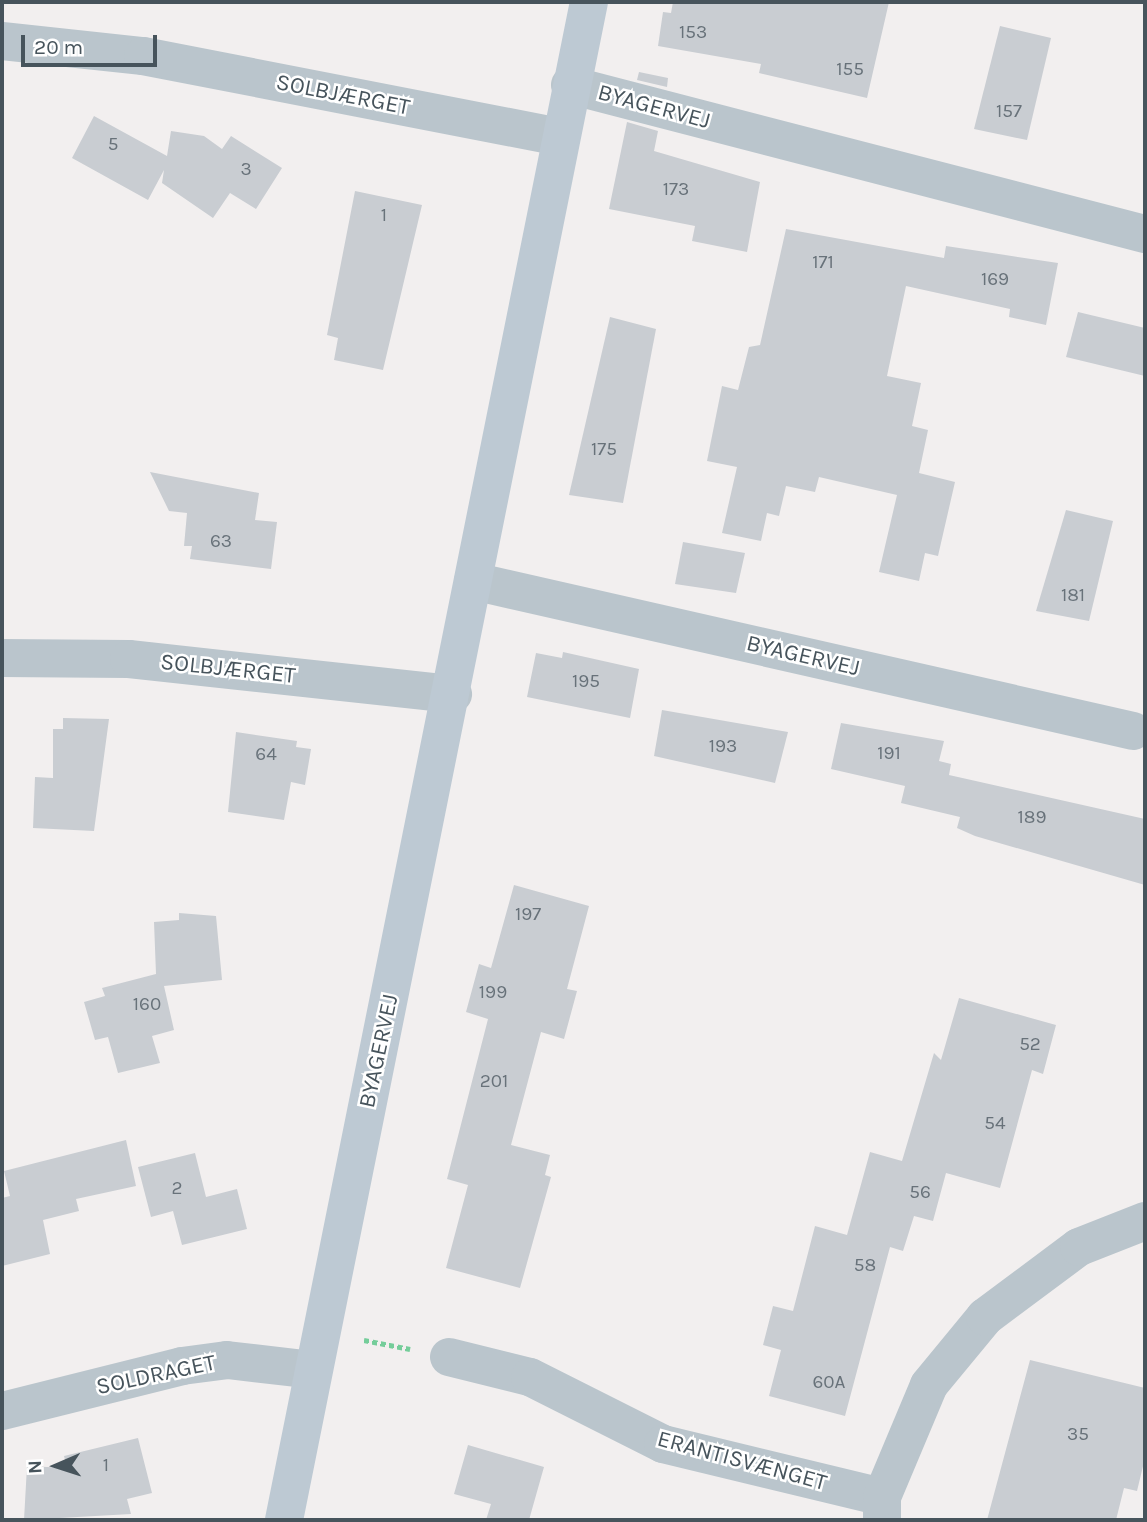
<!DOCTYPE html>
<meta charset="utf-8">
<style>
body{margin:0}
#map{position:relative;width:1147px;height:1522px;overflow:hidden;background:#f2efef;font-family:Karla,sans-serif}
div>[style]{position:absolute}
.building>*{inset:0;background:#c9cdd2}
.path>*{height:4.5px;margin-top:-2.25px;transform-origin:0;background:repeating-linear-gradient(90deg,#75cd9a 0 5px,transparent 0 8.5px)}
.street>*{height:38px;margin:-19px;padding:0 19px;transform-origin:19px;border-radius:19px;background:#bac5cc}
.secondary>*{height:38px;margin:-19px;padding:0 19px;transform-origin:19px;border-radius:19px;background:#bdc9d3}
span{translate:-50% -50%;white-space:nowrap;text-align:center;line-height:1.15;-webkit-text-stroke:5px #fff;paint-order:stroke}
.number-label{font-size:19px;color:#68727a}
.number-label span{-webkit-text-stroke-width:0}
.street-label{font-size:23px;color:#47545c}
.frame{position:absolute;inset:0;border:4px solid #47545c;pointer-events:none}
.north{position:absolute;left:21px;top:1431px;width:70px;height:70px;-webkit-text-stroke:5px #fff;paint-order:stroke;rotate:267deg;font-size:19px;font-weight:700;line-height:28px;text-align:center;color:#47545c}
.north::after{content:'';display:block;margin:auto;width:24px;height:32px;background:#47545c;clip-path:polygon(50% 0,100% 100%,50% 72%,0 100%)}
.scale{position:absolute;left:21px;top:35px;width:136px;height:32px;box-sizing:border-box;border:4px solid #47545c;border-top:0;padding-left:9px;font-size:21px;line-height:24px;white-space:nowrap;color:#47545c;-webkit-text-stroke:5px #fff;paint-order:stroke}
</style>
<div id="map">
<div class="building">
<i style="clip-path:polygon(673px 2px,889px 2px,867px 98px,759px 73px,761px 64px,658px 46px,663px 12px,671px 13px)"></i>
<i style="clip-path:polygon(1000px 26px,1051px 38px,1027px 140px,974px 129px)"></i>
<i style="clip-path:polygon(639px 72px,668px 78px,667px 87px,637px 80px)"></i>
<i style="clip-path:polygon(94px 116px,167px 156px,171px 131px,204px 136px,222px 149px,231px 136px,282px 168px,256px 209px,230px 193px,213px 218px,162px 183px,164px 170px,148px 200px,72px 158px)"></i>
<i style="clip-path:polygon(627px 122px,658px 131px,654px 151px,760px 182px,747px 252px,692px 241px,695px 226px,609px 209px)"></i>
<i style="clip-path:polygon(355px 191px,422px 205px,383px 370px,334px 360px,338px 338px,327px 335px)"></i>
<i style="clip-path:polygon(786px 229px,944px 258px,946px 246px,1058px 263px,1046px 325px,1009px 317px,1010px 309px,906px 286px,887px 376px,921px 383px,912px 426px,928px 430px,919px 473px,955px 482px,938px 556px,925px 553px,919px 581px,879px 572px,897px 495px,819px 477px,815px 492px,786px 486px,779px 516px,767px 513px,761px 541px,722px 533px,737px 467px,707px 461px,722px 386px,738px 390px,749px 347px,760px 345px)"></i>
<i style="clip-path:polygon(1078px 312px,1145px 328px,1145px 376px,1066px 357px)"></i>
<i style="clip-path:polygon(610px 317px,656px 329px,623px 503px,569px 495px)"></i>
<i style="clip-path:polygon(150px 472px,259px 493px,255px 520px,277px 522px,271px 569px,190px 559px,192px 546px,184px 546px,187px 513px,169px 511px)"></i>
<i style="clip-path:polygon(1066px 510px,1113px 521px,1089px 621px,1036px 611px)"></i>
<i style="clip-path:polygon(683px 542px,745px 553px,736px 593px,675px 584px)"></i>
<i style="clip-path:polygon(563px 652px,639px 669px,630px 718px,527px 697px,536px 653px,562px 658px)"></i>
<i style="clip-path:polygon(662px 710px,788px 732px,775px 783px,654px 756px)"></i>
<i style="clip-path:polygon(63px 718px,109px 719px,94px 831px,33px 828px,35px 777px,53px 778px,53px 729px,63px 729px)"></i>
<i style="clip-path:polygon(841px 723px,944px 741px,939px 761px,951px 764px,949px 775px,1145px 819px,1145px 885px,975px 836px,957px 828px,960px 817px,901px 803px,905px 786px,831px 769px)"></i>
<i style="clip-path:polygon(236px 732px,297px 741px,296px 747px,311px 749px,305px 785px,291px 782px,284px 820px,228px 812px)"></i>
<i style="clip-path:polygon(514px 885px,589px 906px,567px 989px,577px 991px,564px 1039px,541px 1032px,511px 1145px,550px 1155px,545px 1175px,551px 1177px,520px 1288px,446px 1268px,468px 1185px,447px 1179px,488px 1019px,466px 1012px,479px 964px,491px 968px)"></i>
<i style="clip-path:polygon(179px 913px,216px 916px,222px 980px,164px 986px,174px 1030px,152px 1036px,160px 1063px,118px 1073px,108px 1037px,95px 1040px,84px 1002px,105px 996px,102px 988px,156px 974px,154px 922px,179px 920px)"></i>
<i style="clip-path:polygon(959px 998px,1056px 1025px,1043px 1074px,1032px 1070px,1000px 1188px,946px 1173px,933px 1221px,914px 1216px,903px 1251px,890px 1247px,845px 1416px,769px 1396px,781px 1350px,763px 1345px,773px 1306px,793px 1311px,815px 1226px,847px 1235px,870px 1152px,902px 1161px,934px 1053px,941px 1060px)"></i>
<i style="clip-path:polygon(126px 1140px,136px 1186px,76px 1199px,79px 1211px,43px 1220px,50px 1254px,2px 1266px,2px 1198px,10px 1196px,4px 1171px)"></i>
<i style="clip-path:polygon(195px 1153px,206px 1197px,237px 1189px,247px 1229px,182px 1245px,173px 1211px,151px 1217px,138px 1167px)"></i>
<i style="clip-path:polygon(1030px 1360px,1145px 1388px,1145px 1458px,1137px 1491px,1124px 1488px,1116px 1520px,987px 1520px)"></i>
<i style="clip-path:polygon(138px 1438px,152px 1493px,127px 1499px,131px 1514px,24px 1520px,27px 1466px,67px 1468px,64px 1456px)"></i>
<i style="clip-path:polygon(468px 1445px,544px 1467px,529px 1520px,486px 1520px,491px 1504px,454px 1494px)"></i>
</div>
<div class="path">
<i style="left:364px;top:1340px;width:47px;rotate:11.1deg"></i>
</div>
<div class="street">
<i style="left:2px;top:41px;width:142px;rotate:6.1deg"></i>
<i style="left:143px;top:56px;width:424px;rotate:11deg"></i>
<i style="left:570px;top:85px;width:594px;rotate:14.53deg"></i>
<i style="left:473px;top:581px;width:677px;rotate:12.8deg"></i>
<i style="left:2px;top:658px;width:127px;rotate:0.5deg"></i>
<i style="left:129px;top:659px;width:326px;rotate:6.2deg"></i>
<i style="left:449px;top:1357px;width:83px;rotate:13.9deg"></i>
<i style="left:530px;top:1377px;width:149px;rotate:26.7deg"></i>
<i style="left:663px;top:1444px;width:225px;rotate:13.6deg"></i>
<i style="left:2px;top:1411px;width:186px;rotate:-14deg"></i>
<i style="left:182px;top:1366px;width:45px;rotate:-7.6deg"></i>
<i style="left:227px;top:1360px;width:87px;rotate:6.6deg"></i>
<i style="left:882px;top:1520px;width:23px;rotate:-90deg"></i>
<i style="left:882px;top:1497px;width:121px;rotate:-67.2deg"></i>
<i style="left:929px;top:1385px;width:88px;rotate:-50.5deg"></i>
<i style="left:985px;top:1317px;width:117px;rotate:-36.7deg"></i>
<i style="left:1079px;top:1247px;width:71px;rotate:-21.5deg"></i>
</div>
<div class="secondary">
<i style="left:284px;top:1520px;width:1548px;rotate:-78.64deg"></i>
</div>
<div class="number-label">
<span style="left:693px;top:33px">153</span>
<span style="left:850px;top:70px">155</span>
<span style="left:1009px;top:112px">157</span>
<span style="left:113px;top:145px">5</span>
<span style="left:246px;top:170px">3</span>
<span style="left:676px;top:190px">173</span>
<span style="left:384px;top:216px">1</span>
<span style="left:823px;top:263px">171</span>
<span style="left:995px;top:280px">169</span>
<span style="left:604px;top:450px">175</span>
<span style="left:221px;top:542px">63</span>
<span style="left:1073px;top:596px">181</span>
<span style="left:586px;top:682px">195</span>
<span style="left:723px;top:747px">193</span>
<span style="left:889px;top:754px">191</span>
<span style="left:266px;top:755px">64</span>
<span style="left:1032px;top:818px">189</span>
<span style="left:528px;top:915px">197</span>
<span style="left:493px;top:993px">199</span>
<span style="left:147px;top:1005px">160</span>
<span style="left:1030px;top:1045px">52</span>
<span style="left:494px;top:1082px">201</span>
<span style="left:995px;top:1124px">54</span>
<span style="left:177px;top:1189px">2</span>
<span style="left:920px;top:1193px">56</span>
<span style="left:865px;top:1266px">58</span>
<span style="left:829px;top:1383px">60A</span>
<span style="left:1078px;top:1435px">35</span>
<span style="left:106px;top:1466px">1</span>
</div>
<div class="street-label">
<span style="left:343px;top:95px;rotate:11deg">SOLBJÆRGET</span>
<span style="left:654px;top:107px;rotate:15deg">BYAGERVEJ</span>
<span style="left:803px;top:656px;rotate:13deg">BYAGERVEJ</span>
<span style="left:228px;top:669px;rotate:6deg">SOLBJÆRGET</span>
<span style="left:379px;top:1051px;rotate:-78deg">BYAGERVEJ</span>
<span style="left:156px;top:1375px;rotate:-12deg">SOLDRAGET</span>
<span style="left:742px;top:1461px;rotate:15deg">ERANTISVÆNGET</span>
</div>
<div class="frame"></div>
<div class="north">N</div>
<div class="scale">20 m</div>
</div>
